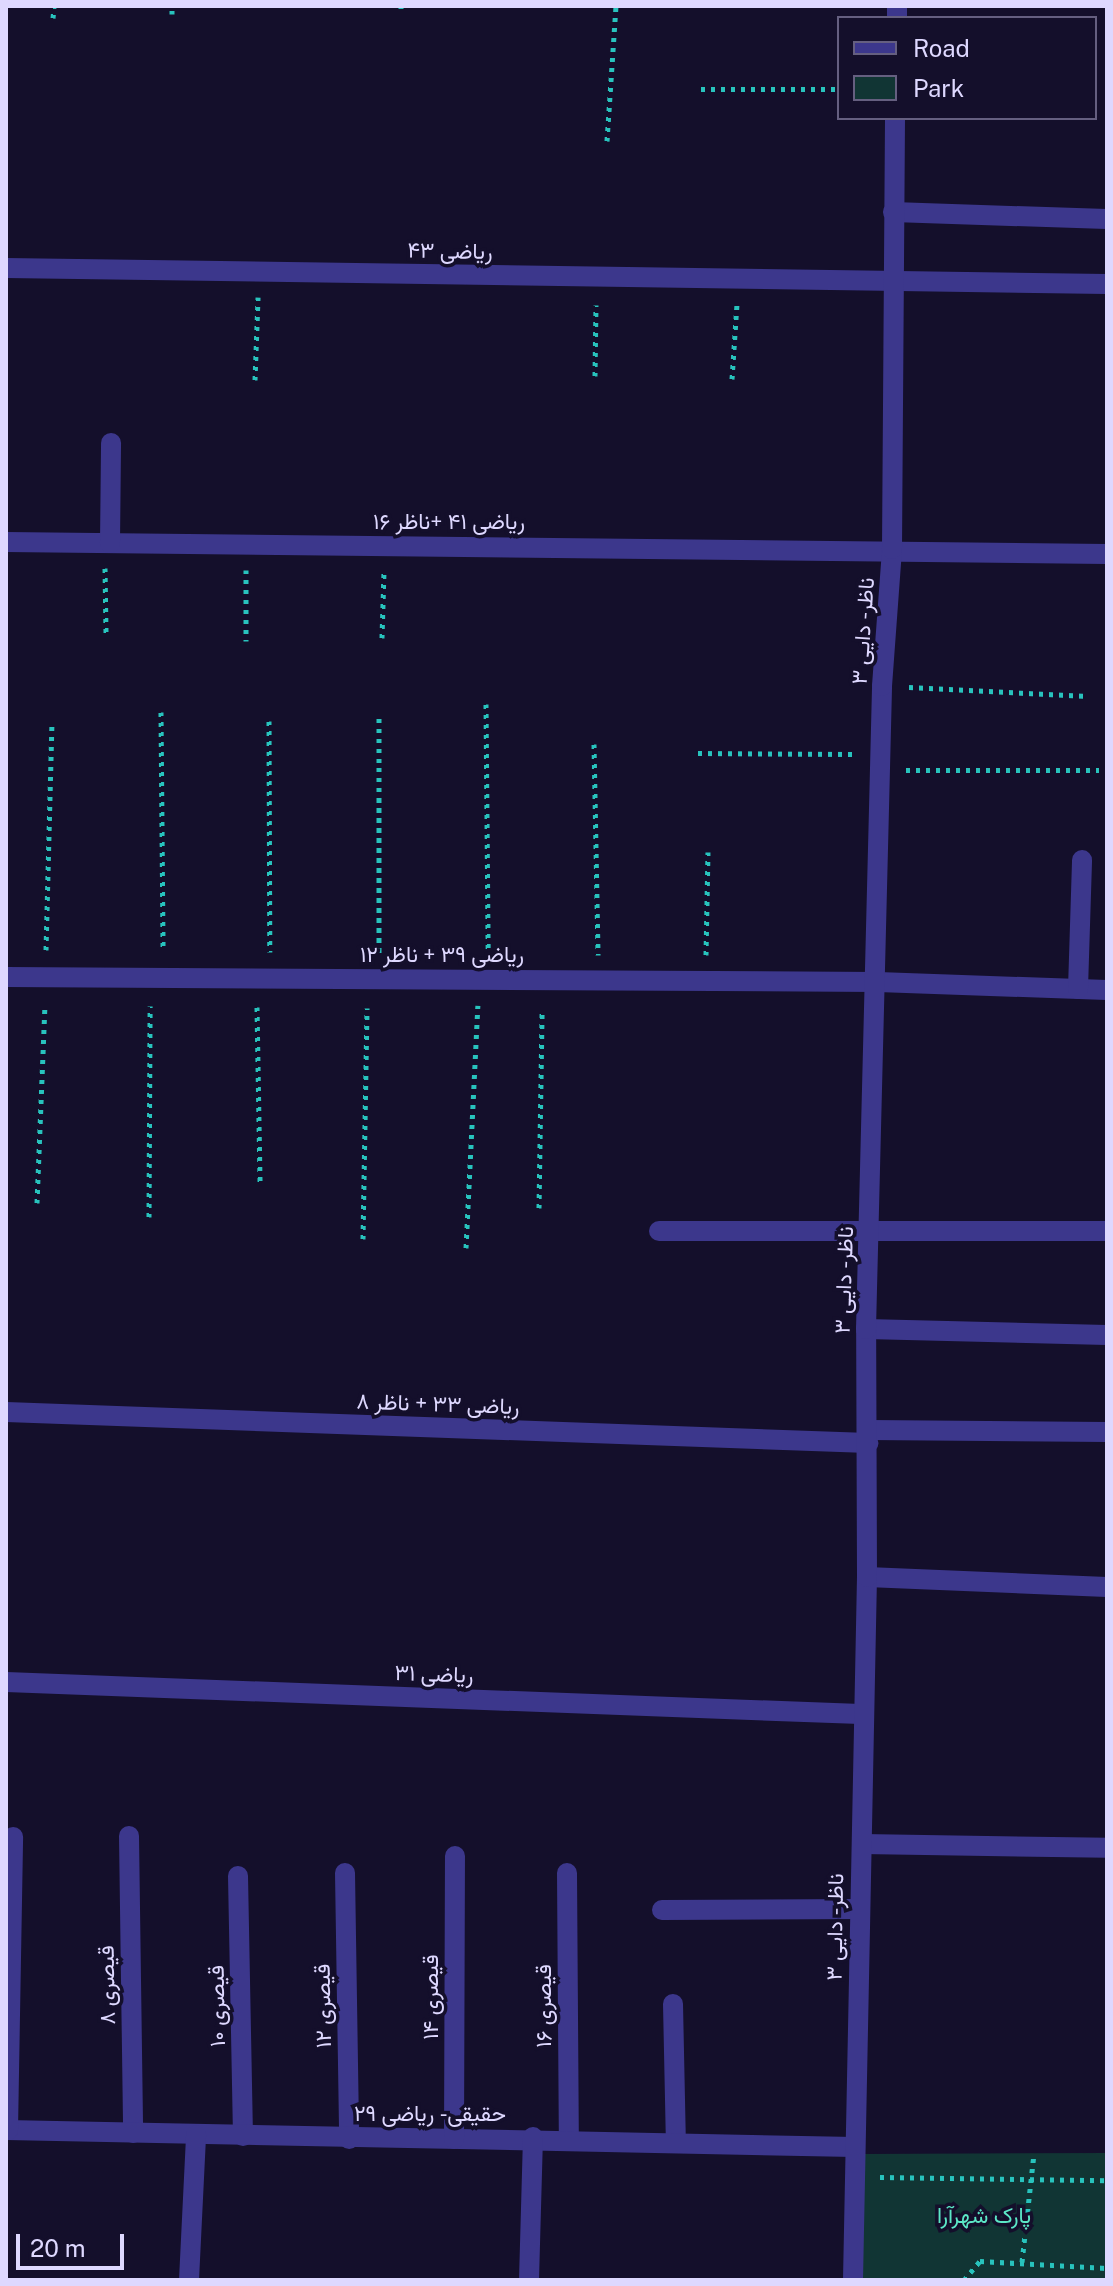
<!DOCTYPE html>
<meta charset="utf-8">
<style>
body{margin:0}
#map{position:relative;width:1113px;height:2286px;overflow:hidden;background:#140f2b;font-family:"Public Sans",Vazirmatn,sans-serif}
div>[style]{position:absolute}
.green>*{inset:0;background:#113534}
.path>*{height:5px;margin-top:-2.5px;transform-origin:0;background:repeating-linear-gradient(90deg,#28c3bd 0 4px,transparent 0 10px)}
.street>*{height:20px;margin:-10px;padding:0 10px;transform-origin:10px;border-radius:10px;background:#3c378c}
span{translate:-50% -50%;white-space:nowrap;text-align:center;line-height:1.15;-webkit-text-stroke:7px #140f2b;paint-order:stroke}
.street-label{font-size:22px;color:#ded8ff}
.park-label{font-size:22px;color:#5ce8c7}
.frame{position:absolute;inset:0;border:8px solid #ded8ff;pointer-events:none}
.legend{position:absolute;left:837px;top:16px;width:260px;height:104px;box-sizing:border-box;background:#140f2b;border:2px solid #655f80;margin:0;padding:10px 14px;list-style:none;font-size:24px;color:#ded8ff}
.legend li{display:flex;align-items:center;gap:16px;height:40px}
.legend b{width:40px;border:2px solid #655f80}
.scale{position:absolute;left:16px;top:2234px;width:108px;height:36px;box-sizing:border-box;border:4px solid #ded8ff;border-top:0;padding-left:10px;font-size:24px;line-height:28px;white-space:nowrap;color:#ded8ff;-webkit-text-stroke:6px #140f2b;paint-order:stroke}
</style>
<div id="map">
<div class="green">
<i style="clip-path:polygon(1107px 2153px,1107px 2280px,862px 2280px,863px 2154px)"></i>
</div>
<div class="path">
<i style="left:401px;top:9px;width:3px;rotate:-90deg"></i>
<i style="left:172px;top:14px;width:8px;rotate:-90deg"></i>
<i style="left:53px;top:18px;width:12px;rotate:-85deg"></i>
<i style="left:701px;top:89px;width:138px"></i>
<i style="left:607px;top:141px;width:135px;rotate:-86.2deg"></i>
<i style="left:595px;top:376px;width:71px;rotate:-89.2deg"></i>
<i style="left:732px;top:379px;width:75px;rotate:-86.2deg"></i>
<i style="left:255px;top:380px;width:83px;rotate:-87.9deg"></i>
<i style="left:105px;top:568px;width:67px;rotate:89.1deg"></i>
<i style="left:246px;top:570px;width:71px;rotate:90deg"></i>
<i style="left:382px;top:638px;width:67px;rotate:-88.3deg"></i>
<i style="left:909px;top:687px;width:179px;rotate:2.9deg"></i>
<i style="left:486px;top:704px;width:251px;rotate:89.5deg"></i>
<i style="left:161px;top:712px;width:239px;rotate:89.5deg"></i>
<i style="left:379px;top:718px;width:235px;rotate:90deg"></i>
<i style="left:269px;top:721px;width:231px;rotate:89.8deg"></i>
<i style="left:594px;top:744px;width:211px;rotate:88.9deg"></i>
<i style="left:698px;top:753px;width:154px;rotate:0.4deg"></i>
<i style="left:906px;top:770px;width:193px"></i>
<i style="left:46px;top:950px;width:227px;rotate:-88.5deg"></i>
<i style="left:706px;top:955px;width:103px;rotate:-88.9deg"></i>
<i style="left:257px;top:1007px;width:175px;rotate:89deg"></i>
<i style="left:37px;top:1203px;width:199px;rotate:-87.7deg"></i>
<i style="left:539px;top:1208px;width:199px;rotate:-89.1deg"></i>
<i style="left:149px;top:1217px;width:211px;rotate:-89.7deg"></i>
<i style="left:363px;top:1239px;width:231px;rotate:-89deg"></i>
<i style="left:466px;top:1248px;width:243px;rotate:-87.2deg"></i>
<i style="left:880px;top:2177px;width:227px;rotate:0.8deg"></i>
<i style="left:1022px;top:2262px;width:110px;rotate:-83.7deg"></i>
<i style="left:964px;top:2280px;width:25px;rotate:-50deg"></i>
<i style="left:980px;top:2261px;width:127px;rotate:3.2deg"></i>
</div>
<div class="street">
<i style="left:897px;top:18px;width:12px;rotate:-90deg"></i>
<i style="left:893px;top:212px;width:214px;rotate:1.9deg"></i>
<i style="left:6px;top:268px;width:1101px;rotate:0.83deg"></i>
<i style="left:6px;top:542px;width:1101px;rotate:0.62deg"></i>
<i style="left:110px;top:543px;width:100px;rotate:-89.4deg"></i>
<i style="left:6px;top:977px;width:872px;rotate:0.33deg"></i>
<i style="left:878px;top:982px;width:229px;rotate:2deg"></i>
<i style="left:1078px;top:989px;width:129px;rotate:-88.2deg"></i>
<i style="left:659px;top:1231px;width:448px"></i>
<i style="left:866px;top:1329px;width:241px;rotate:1.4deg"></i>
<i style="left:6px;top:1412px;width:863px;rotate:2.06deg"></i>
<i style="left:868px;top:1430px;width:239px;rotate:0.5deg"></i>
<i style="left:867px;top:1577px;width:240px;rotate:2.4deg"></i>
<i style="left:6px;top:1682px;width:855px;rotate:2.15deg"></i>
<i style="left:129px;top:1836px;width:297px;rotate:89.2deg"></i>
<i style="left:862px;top:1844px;width:245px;rotate:0.9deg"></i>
<i style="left:345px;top:1873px;width:266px;rotate:89.1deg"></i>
<i style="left:567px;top:1873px;width:266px;rotate:89.6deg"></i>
<i style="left:238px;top:1876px;width:260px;rotate:88.9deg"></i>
<i style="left:662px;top:1910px;width:197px;rotate:-0.3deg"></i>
<i style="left:673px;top:2004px;width:139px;rotate:88.8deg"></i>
<i style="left:6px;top:2130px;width:849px;rotate:1.15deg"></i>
<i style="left:8px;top:2130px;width:293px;rotate:-89deg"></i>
<i style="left:454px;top:2139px;width:283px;rotate:-89.8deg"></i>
<i style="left:189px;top:2280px;width:145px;rotate:-87.2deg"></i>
<i style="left:529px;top:2280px;width:143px;rotate:-88.4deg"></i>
<i style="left:853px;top:2280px;width:703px;rotate:-88.86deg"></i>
<i style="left:867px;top:1577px;width:248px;rotate:-90.2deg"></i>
<i style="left:866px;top:1329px;width:643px;rotate:-88.57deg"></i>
<i style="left:882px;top:686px;width:137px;rotate:-85.8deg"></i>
<i style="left:892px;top:549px;width:431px;rotate:-89.6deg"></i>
</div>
<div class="street-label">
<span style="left:450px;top:251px;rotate:1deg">ریاضی ۴۳</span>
<span style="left:449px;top:522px">ریاضی ۴۱ +ناظر ۱۶</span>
<span style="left:863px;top:631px;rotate:-86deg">ناظر - دایی ۳</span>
<span style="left:442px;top:955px">ریاضی ۳۹ + ناظر ۱۲</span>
<span style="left:844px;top:1280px;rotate:-88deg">ناظر - دایی ۳</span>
<span style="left:438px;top:1404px;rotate:2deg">ریاضی ۳۳ + ناظر ۸</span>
<span style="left:434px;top:1674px;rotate:2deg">ریاضی ۳۱</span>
<span style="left:835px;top:1927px;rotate:-89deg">ناظر - دایی ۳</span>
<span style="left:107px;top:1985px;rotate:-91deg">قیصری ۸</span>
<span style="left:431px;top:1997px;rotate:-90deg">قیصری ۱۴</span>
<span style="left:217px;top:2006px;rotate:-91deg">قیصری ۱۰</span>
<span style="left:323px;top:2006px;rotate:-91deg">قیصری ۱۲</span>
<span style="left:544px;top:2006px;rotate:-90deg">قیصری ۱۶</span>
<span style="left:430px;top:2114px">حقیقی - ریاضی ۲۹</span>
</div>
<div class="park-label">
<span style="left:984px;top:2216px">پارک شهرآرا</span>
</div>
<div class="frame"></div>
<ul class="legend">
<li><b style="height:10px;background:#3c378c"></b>Road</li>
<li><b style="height:22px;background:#113534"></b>Park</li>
</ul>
<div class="scale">20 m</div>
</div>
